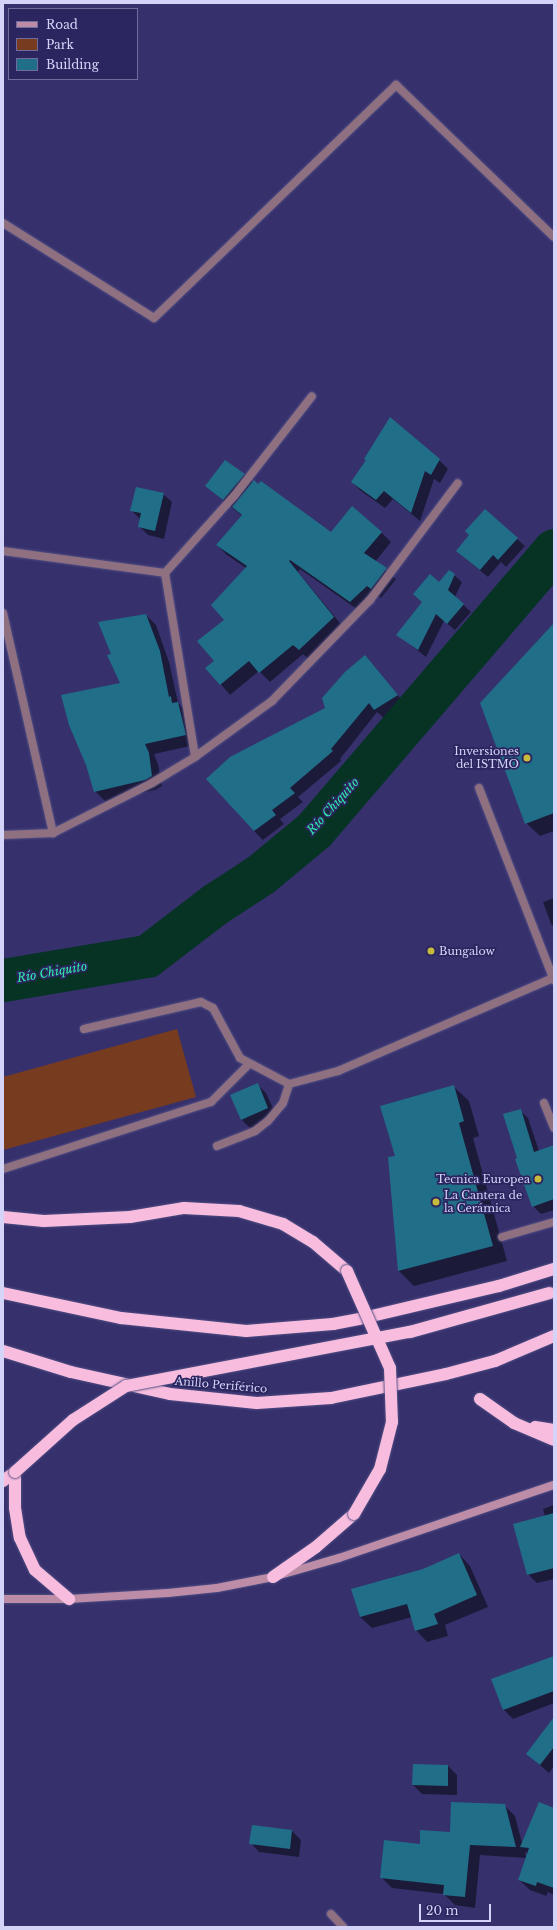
<!DOCTYPE html>
<meta charset="utf-8">
<style>
body{margin:0}
#map{position:relative;width:557px;height:1930px;overflow:hidden;background:#36316c;font-family:"Libre Baskerville",serif}
div>[style]{position:absolute}
.green>*{inset:0;background:#773b1f}
.shadow>*{inset:0;background:#0007}
.river>*{height:43px;margin:-21.5px;padding:0 21.5px;transform-origin:21.5px;border-radius:21.5px;background:#063323}
.building>*{inset:0;background:#206e88}
.roads{filter:drop-shadow(0 0 1px #524e85) drop-shadow(0 0 1px #524e85)}
.lane>*{height:8px;margin:-4px;padding:0 4px;transform-origin:4px;border-radius:4px;background:#8e7081}
.street>*{height:8px;margin:-4px;padding:0 4px;transform-origin:4px;border-radius:4px;background:#8e7081}
.secondary>*{height:8px;margin:-4px;padding:0 4px;transform-origin:4px;border-radius:4px;background:#bd8da8}
.highway>*{height:12px;margin:-6px;padding:0 6px;transform-origin:6px;border-radius:6px;background:#f8bdde}
.bridges{filter:drop-shadow(0 0 1px #524e85) drop-shadow(0 0 1px #524e85)}
.highway-bridge>*{height:12px;margin:-6px;padding:0 6px;transform-origin:6px;border-radius:6px;background:#f8bdde}
.dots>*{width:11px;height:11px;translate:-50% -50%;box-sizing:border-box;border:2px solid #2c2660;border-radius:50%}
span{translate:-50% -50%;white-space:nowrap;text-align:center;line-height:1.15;-webkit-text-stroke:3.5px #2c2660;paint-order:stroke}
.poi-label{font-size:11px;color:#d3d4f8}
.right{translate:-100% -50%;text-align:right}
.left{translate:0 -50%;text-align:left}
.street-label{font-size:11px;color:#d3d4f8}
.water-label{font-size:12px;color:#2feaaa;font-style:italic}
.frame{position:absolute;inset:0;border:4px solid #d3d4f8;pointer-events:none}
.legend{position:absolute;left:8px;top:8px;width:130px;height:72px;box-sizing:border-box;background:#2c2660;border:1px solid #6f6c9d;margin:0;padding:5px 7px;list-style:none;font-size:12px;color:#d3d4f8}
.legend li{display:flex;align-items:center;gap:8px;height:20px}
.legend b{width:20px;border:1px solid #6f6c9d}
.scale{position:absolute;left:419px;top:1904px;width:72px;height:18px;box-sizing:border-box;border:2px solid #d3d4f8;border-top:0;padding-left:5px;font-size:12px;line-height:14px;white-space:nowrap;color:#d3d4f8;-webkit-text-stroke:3px #2c2660;paint-order:stroke}
</style>
<div id="map">
<div class="green">
<i style="clip-path:polygon(177px 1029px,196px 1097px,3px 1150px,3px 1077px)"></i>
</div>
<div class="shadow">
<i style="clip-path:polygon(439px 460px,448px 469px,440px 483px,434px 479px,420px 521px,393px 499px,385px 508px,361px 491px,352px 482px)"></i>
<i style="clip-path:polygon(244px 474px,253px 483px,332px 533px,381px 532px,391px 542px,375px 562px,396px 579px,381px 598px,378px 596px,361px 612px,300px 569px,298px 572px,344px 628px,309px 660px,303px 654px,270px 682px,259px 671px,230px 695px,207px 668px,215px 661px,225px 620px,246px 568px,227px 555px,217px 545px,242px 516px,206px 486px)"></i>
<i style="clip-path:polygon(163px 494px,172px 502px,164px 539px,148px 535px,139px 526px,140px 519px,131px 510px)"></i>
<i style="clip-path:polygon(517px 539px,525px 546px,506px 567px,501px 562px,488px 577px,465px 558px)"></i>
<i style="clip-path:polygon(449px 571px,462px 582px,455px 597px,471px 612px,455px 630px,444px 621px,426px 657px,398px 635px)"></i>
<i style="clip-path:polygon(146px 615px,156px 625px,169px 662px,178px 703px,188px 713px,195px 745px,154px 754px,158px 764px,162px 786px,155px 790px,105px 801px,95px 791px,121px 684px,113px 655px)"></i>
<i style="clip-path:polygon(554px 631px,554px 831px,540px 836px,526px 823px)"></i>
<i style="clip-path:polygon(365px 656px,406px 705px,384px 718px,377px 712px,340px 759px,341px 761px,298px 797px,303px 802px,280px 819px,284px 824px,263px 840px,254px 831px,327px 709px)"></i>
<i style="clip-path:polygon(554px 898px,554px 927px,551px 924px,543px 902px)"></i>
<i style="clip-path:polygon(257px 1084px,266px 1093px,277px 1117px,250px 1128px,241px 1119px)"></i>
<i style="clip-path:polygon(453px 1086px,469px 1101px,479px 1136px,473px 1138px,507px 1261px,414px 1286px,399px 1271px,396px 1157px)"></i>
<i style="clip-path:polygon(520px 1110px,528px 1118px,539px 1151px,554px 1146px,554px 1210px,541px 1214px,533px 1206px,518px 1159px)"></i>
<i style="clip-path:polygon(554px 1505px,554px 1579px,537px 1583px,528px 1574px,545px 1516px,543px 1509px)"></i>
<i style="clip-path:polygon(459px 1554px,470px 1566px,488px 1607px,445px 1625px,448px 1636px,427px 1642px,416px 1630px,412px 1617px,372px 1628px,360px 1617px,353px 1590px,423px 1570px)"></i>
<i style="clip-path:polygon(554px 1659px,554px 1703px,513px 1719px,504px 1710px,492px 1680px)"></i>
<i style="clip-path:polygon(554px 1732px,554px 1766px,549px 1773px,527px 1754px)"></i>
<i style="clip-path:polygon(414px 1765px,448px 1766px,457px 1775px,457px 1795px,422px 1794px,413px 1785px)"></i>
<i style="clip-path:polygon(504px 1805px,515px 1816px,522px 1843px,554px 1809px,554px 1895px,548px 1892px,546px 1896px,530px 1890px,519px 1880px,528px 1855px,525px 1851px,526px 1858px,480px 1855px,475px 1908px,455px 1905px,444px 1894px,392px 1888px,381px 1877px,421px 1845px,451px 1833px)"></i>
<i style="clip-path:polygon(253px 1826px,292px 1831px,301px 1840px,299px 1857px,259px 1852px,251px 1843px)"></i>
</div>
<div class="river">
<i style="left:3px;top:980px;width:146px;rotate:-9.5deg"></i>
<i style="left:147px;top:956px;width:86px;rotate:-37.4deg"></i>
<i style="left:215px;top:904px;width:55px;rotate:-33.1deg"></i>
<i style="left:261px;top:874px;width:69px;rotate:-39.7deg"></i>
<i style="left:314px;top:830px;width:369px;rotate:-49.4deg"></i>
</div>
<div class="building">
<i style="clip-path:polygon(390px 417px,440px 459px,431px 475px,425px 471px,411px 513px,384px 491px,376px 500px,351px 482px,366px 460px,364px 459px)"></i>
<i style="clip-path:polygon(225px 460px,245px 474px,223px 500px,205px 486px)"></i>
<i style="clip-path:polygon(254px 480px,258px 484px,261px 481px,331px 532px,352px 506px,382px 532px,364px 553px,387px 568px,371px 589px,367px 586px,350px 602px,290px 560px,289px 561px,334px 617px,299px 650px,293px 645px,259px 673px,249px 661px,220px 685px,205px 668px,214px 661px,197px 641px,224px 620px,211px 605px,247px 566px,216px 545px,242px 515px,232px 507px)"></i>
<i style="clip-path:polygon(136px 487px,164px 493px,155px 531px,138px 527px,141px 513px,130px 511px)"></i>
<i style="clip-path:polygon(485px 509px,518px 538px,498px 560px,493px 555px,480px 570px,456px 551px,469px 535px,465px 531px)"></i>
<i style="clip-path:polygon(449px 570px,455px 574px,448px 590px,464px 604px,447px 624px,436px 614px,418px 650px,396px 635px,422px 602px,413px 594px,430px 574px,439px 582px)"></i>
<i style="clip-path:polygon(146px 614px,160px 651px,169px 697px,171px 696px,172px 703px,178px 702px,186px 735px,145px 744px,149px 753px,152px 776px,145px 780px,94px 792px,86px 765px,69px 725px,61px 695px,120px 683px,107px 655px,111px 654px,98px 622px)"></i>
<i style="clip-path:polygon(554px 623px,554px 813px,525px 824px,480px 703px)"></i>
<i style="clip-path:polygon(365px 655px,398px 695px,374px 710px,369px 703px,331px 749px,333px 751px,290px 788px,295px 793px,272px 810px,276px 815px,254px 831px,206px 779px,230px 757px,325px 708px,322px 698px,345px 672px)"></i>
<i style="clip-path:polygon(258px 1083px,268px 1108px,241px 1120px,230px 1095px)"></i>
<i style="clip-path:polygon(454px 1085px,464px 1121px,459px 1123px,493px 1246px,398px 1271px,388px 1157px,395px 1156px,380px 1106px)"></i>
<i style="clip-path:polygon(521px 1109px,534px 1152px,554px 1145px,554px 1199px,532px 1207px,515px 1159px,517px 1158px,503px 1114px)"></i>
<i style="clip-path:polygon(554px 1513px,554px 1568px,527px 1575px,513px 1524px)"></i>
<i style="clip-path:polygon(459px 1553px,477px 1595px,434px 1614px,438px 1624px,415px 1631px,407px 1604px,360px 1617px,351px 1589px,423px 1569px)"></i>
<i style="clip-path:polygon(554px 1656px,554px 1691px,503px 1710px,491px 1679px)"></i>
<i style="clip-path:polygon(554px 1717px,554px 1747px,540px 1765px,526px 1754px)"></i>
<i style="clip-path:polygon(413px 1764px,448px 1765px,448px 1786px,412px 1785px)"></i>
<i style="clip-path:polygon(451px 1802px,505px 1804px,516px 1847px,470px 1845px,465px 1897px,443px 1895px,444px 1885px,380px 1878px,384px 1840px,420px 1844px,420px 1830px,450px 1832px)"></i>
<i style="clip-path:polygon(539px 1802px,554px 1808px,554px 1888px,537px 1882px,536px 1886px,518px 1880px,529px 1848px,520px 1847px)"></i>
<i style="clip-path:polygon(252px 1825px,292px 1830px,290px 1849px,249px 1844px)"></i>
</div>
<div class="roads">
<div class="lane">
<i style="left:3px;top:223px;width:178px;rotate:32.2deg"></i>
<i style="left:154px;top:318px;width:336px;rotate:-43.9deg"></i>
<i style="left:396px;top:85px;width:219px;rotate:43.9deg"></i>
<i style="left:479px;top:788px;width:206px;rotate:68.7deg"></i>
<i style="left:84px;top:1029px;width:120px;rotate:-13deg"></i>
<i style="left:201px;top:1002px;width:13px;rotate:27deg"></i>
<i style="left:213px;top:1008px;width:57px;rotate:61.6deg"></i>
<i style="left:240px;top:1058px;width:55px;rotate:28deg"></i>
<i style="left:544px;top:1103px;width:27px;rotate:68deg"></i>
<i style="left:217px;top:1146px;width:41px;rotate:-21.5deg"></i>
<i style="left:255px;top:1131px;width:16px;rotate:-38deg"></i>
<i style="left:268px;top:1121px;width:23px;rotate:-50deg"></i>
<i style="left:283px;top:1103px;width:20px;rotate:-72deg"></i>
<i style="left:289px;top:1084px;width:51px;rotate:-14.9deg"></i>
<i style="left:338px;top:1071px;width:234px;rotate:-23.4deg"></i>
<i style="left:3px;top:1169px;width:219px;rotate:-17.9deg"></i>
<i style="left:211px;top:1102px;width:54px;rotate:-45deg"></i>
<i style="left:502px;top:1237px;width:54px;rotate:-16.1deg"></i>
</div>
<div class="street">
<i style="left:3px;top:551px;width:163px;rotate:7.7deg"></i>
<i style="left:165px;top:573px;width:105px;rotate:-48.1deg"></i>
<i style="left:235px;top:495px;width:125px;rotate:-52.1deg"></i>
<i style="left:165px;top:573px;width:186px;rotate:80.7deg"></i>
<i style="left:3px;top:613px;width:226px;rotate:77.2deg"></i>
<i style="left:3px;top:835px;width:50px;rotate:-2.3deg"></i>
<i style="left:53px;top:833px;width:111px;rotate:-26.8deg"></i>
<i style="left:152px;top:783px;width:50px;rotate:-31.2deg"></i>
<i style="left:195px;top:757px;width:95px;rotate:-36deg"></i>
<i style="left:272px;top:701px;width:141px;rotate:-45.9deg"></i>
<i style="left:370px;top:600px;width:146px;rotate:-53.1deg"></i>
<i style="left:331px;top:1914px;width:18px;rotate:47deg"></i>
</div>
<div class="secondary">
<i style="left:3px;top:1599px;width:66px"></i>
<i style="left:69px;top:1599px;width:99px;rotate:-3.5deg"></i>
<i style="left:168px;top:1593px;width:49px;rotate:-5.8deg"></i>
<i style="left:217px;top:1588px;width:57px;rotate:-11.1deg"></i>
<i style="left:273px;top:1577px;width:69px;rotate:-16.1deg"></i>
<i style="left:339px;top:1558px;width:227px;rotate:-18.8deg"></i>
</div>
<div class="highway">
<i style="left:3px;top:1217px;width:41px;rotate:5.6deg"></i>
<i style="left:44px;top:1221px;width:86px;rotate:-2.7deg"></i>
<i style="left:130px;top:1217px;width:55px;rotate:-9.5deg"></i>
<i style="left:184px;top:1208px;width:55px;rotate:3.1deg"></i>
<i style="left:239px;top:1211px;width:46px;rotate:16.5deg"></i>
<i style="left:283px;top:1224px;width:35px;rotate:31deg"></i>
<i style="left:313px;top:1242px;width:45px;rotate:40.5deg"></i>
<i style="left:3px;top:1293px;width:121px;rotate:12deg"></i>
<i style="left:121px;top:1318px;width:126px;rotate:5.9deg"></i>
<i style="left:246px;top:1331px;width:87px;rotate:-4.6deg"></i>
<i style="left:333px;top:1324px;width:26px;rotate:-11deg"></i>
<i style="left:359px;top:1319px;width:144px;rotate:-13.3deg"></i>
<i style="left:499px;top:1286px;width:58px;rotate:-17.2deg"></i>
<i style="left:3px;top:1351px;width:71px;rotate:17.2deg"></i>
<i style="left:71px;top:1372px;width:101px;rotate:12.5deg"></i>
<i style="left:170px;top:1394px;width:87px;rotate:5.9deg"></i>
<i style="left:257px;top:1403px;width:74px;rotate:-3.9deg"></i>
<i style="left:331px;top:1398px;width:117px;rotate:-11.8deg"></i>
<i style="left:446px;top:1374px;width:51px;rotate:-14.9deg"></i>
<i style="left:495px;top:1361px;width:64px;rotate:-23deg"></i>
<i style="left:480px;top:1399px;width:42px;rotate:35.2deg"></i>
<i style="left:514px;top:1423px;width:43px;rotate:23deg"></i>
<i style="left:535px;top:1427px;width:19px;rotate:9deg"></i>
<i style="left:15px;top:1472px;width:36px;rotate:90deg"></i>
<i style="left:15px;top:1508px;width:30px;rotate:81deg"></i>
<i style="left:20px;top:1538px;width:35px;rotate:65deg"></i>
<i style="left:35px;top:1570px;width:45px;rotate:40.5deg"></i>
<i style="left:3px;top:1481px;width:15px;rotate:-37deg"></i>
<i style="left:273px;top:1577px;width:52px;rotate:-34.9deg"></i>
<i style="left:316px;top:1547px;width:50px;rotate:-41deg"></i>
</div>
</div>
<div class="bridges">
<div class="highway-bridge">
<i style="left:347px;top:1271px;width:106px;rotate:66.1deg"></i>
<i style="left:390px;top:1368px;width:54px;rotate:87.9deg"></i>
<i style="left:392px;top:1422px;width:49px;rotate:104.3deg"></i>
<i style="left:380px;top:1469px;width:52px;rotate:120deg"></i>
<i style="left:15px;top:1472px;width:78px;rotate:-41.9deg"></i>
<i style="left:73px;top:1420px;width:63px;rotate:-32.7deg"></i>
<i style="left:126px;top:1386px;width:289px;rotate:-10.8deg"></i>
<i style="left:410px;top:1332px;width:145px;rotate:-15.6deg"></i>
</div>
</div>
<div class="dots">
<i style="left:527px;top:758px;background:#c7bb3b"></i>
<i style="left:431px;top:951px;background:#c7bb3b"></i>
<i style="left:538px;top:1179px;background:#c7bb3b"></i>
<i style="left:436px;top:1202px;background:#c7bb3b"></i>
</div>
<div class="poi-label">
<span class="right" style="left:519px;top:758px">Inversiones<br>del ISTMO</span>
<span class="left" style="left:439px;top:951px">Bungalow</span>
<span class="right" style="left:530px;top:1179px">Tecnica Europea</span>
<span class="left" style="left:444px;top:1202px">La Cantera de<br>la Cerámica</span>
</div>
<div class="street-label">
<span style="left:221px;top:1385px;rotate:5deg">Anillo Periférico</span>
</div>
<div class="water-label">
<span style="left:333px;top:806px;rotate:-48deg">Río Chiquito</span>
<span style="left:52px;top:972px;rotate:-10deg">Río Chiquito</span>
</div>
<div class="frame"></div>
<ul class="legend">
<li><b style="height:5px;background:#bd8da8"></b>Road</li>
<li><b style="height:11px;background:#773b1f"></b>Park</li>
<li><b style="height:11px;background:#206e88"></b>Building</li>
</ul>
<div class="scale">20 m</div>
</div>
